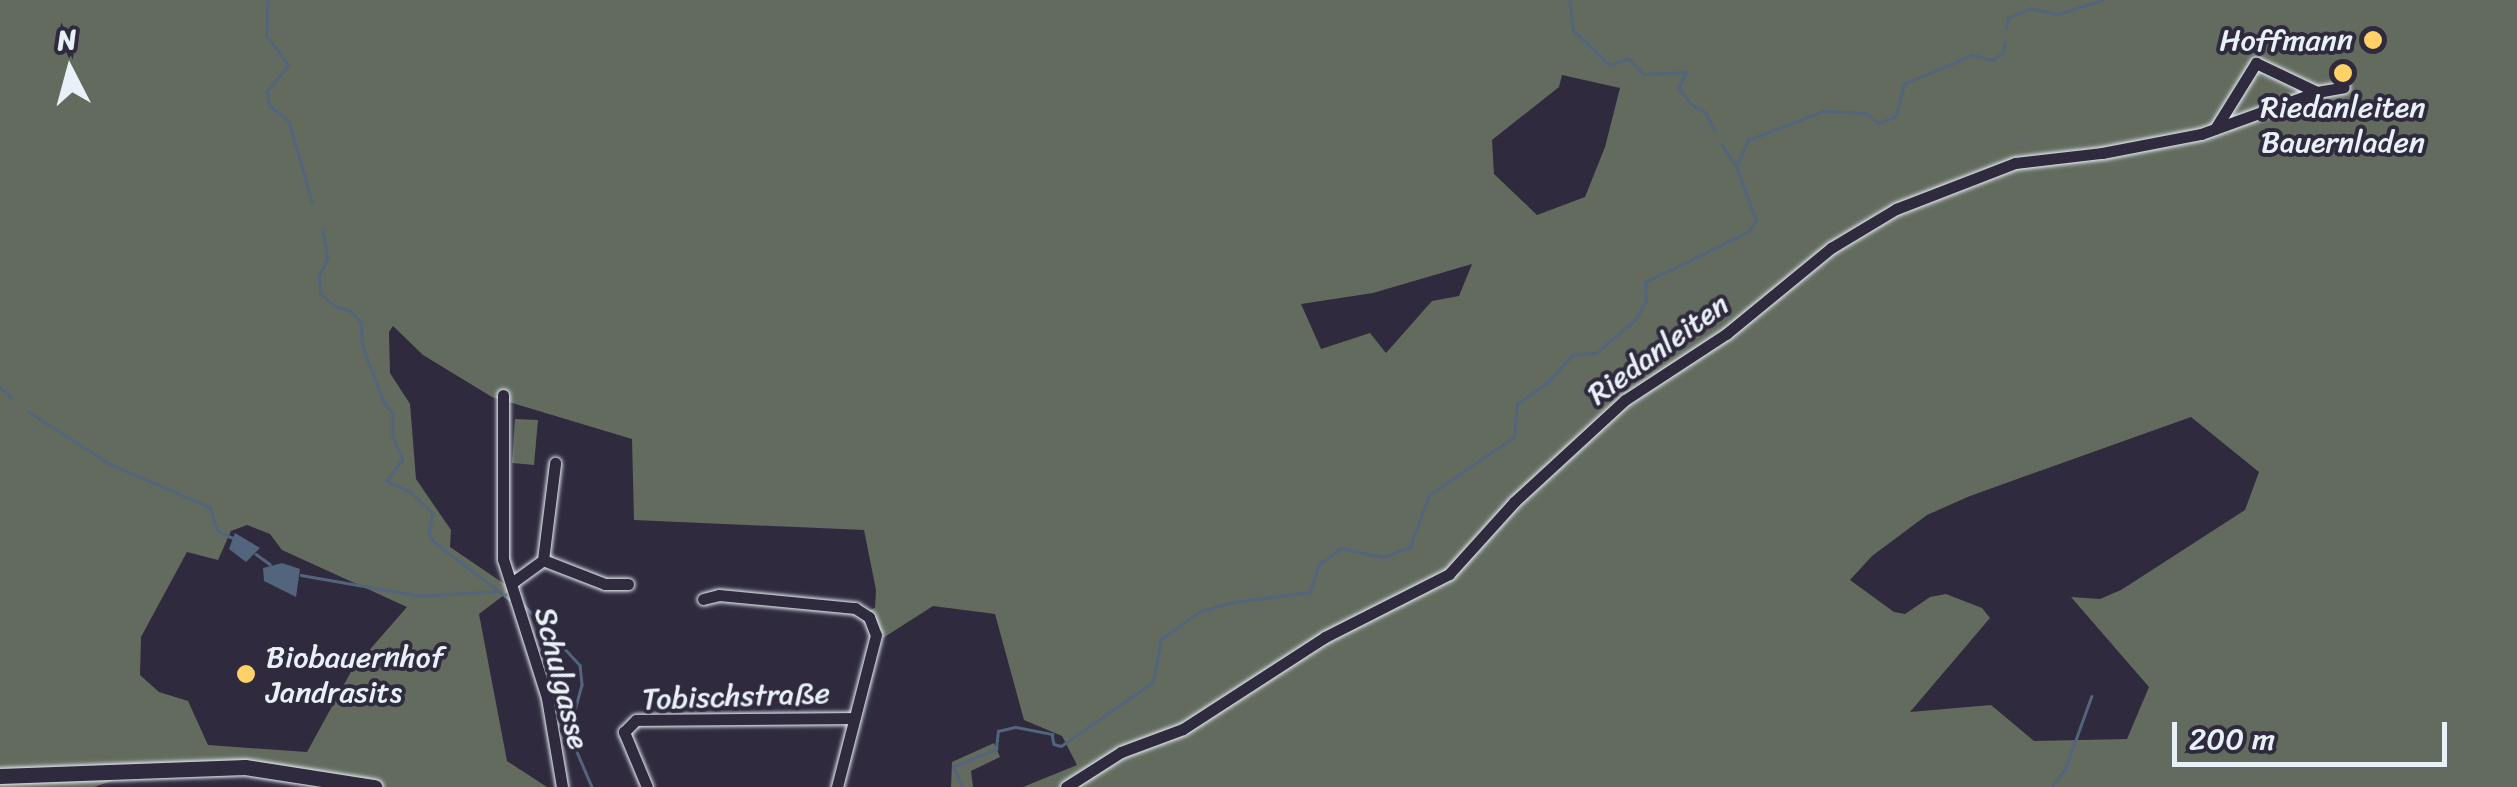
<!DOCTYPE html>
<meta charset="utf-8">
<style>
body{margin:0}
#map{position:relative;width:2517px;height:787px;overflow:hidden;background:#2f2a3d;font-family:Sriracha,sans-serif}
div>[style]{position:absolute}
.green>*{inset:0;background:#636b5e}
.water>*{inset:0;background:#52657d}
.stream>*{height:2.5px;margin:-1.25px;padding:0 1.25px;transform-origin:1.25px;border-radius:1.25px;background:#52657d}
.roads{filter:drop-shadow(0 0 2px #e8f1f8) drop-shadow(0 0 2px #e8f1f8)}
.street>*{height:11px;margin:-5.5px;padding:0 5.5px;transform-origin:5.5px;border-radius:5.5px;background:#2f2a3d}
.secondary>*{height:15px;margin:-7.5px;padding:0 7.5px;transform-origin:7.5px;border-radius:7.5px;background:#2f2a3d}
.dots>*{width:28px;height:28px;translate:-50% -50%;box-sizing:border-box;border:5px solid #2f2a3d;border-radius:50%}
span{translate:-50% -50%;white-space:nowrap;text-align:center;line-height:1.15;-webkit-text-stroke:8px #2f2a3d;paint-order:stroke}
.poi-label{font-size:30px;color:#e8f1f8}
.right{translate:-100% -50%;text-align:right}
.left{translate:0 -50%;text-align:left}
.street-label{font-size:30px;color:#e8f1f8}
.north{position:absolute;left:20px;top:20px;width:100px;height:100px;-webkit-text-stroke:8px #2f2a3d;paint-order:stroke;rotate:354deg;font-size:28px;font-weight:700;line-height:40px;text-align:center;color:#e8f1f8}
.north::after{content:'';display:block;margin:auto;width:35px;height:45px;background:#e8f1f8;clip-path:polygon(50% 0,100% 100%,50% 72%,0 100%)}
.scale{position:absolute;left:2172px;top:722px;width:275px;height:45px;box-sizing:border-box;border:5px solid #e8f1f8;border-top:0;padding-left:12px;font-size:30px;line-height:35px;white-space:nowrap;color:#e8f1f8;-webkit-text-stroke:8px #2f2a3d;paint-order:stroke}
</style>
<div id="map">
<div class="green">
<i style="clip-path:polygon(evenodd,0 0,2517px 0,2517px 787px,1023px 787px,1077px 765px,1062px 736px,1024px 720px,995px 614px,933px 606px,883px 638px,870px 610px,875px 608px,876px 590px,864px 530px,634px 520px,632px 439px,492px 397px,423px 355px,393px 326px,389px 332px,390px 373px,410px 404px,416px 479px,451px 530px,450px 547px,512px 589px,479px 614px,507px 761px,547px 787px,334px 787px,243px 772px,134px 773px,94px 787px,0 787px,0 0,1562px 75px,1620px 88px,1605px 147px,1585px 197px,1537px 215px,1494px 174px,1492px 140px,1559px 87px,1562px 75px,0 0,1472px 264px,1459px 296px,1432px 301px,1386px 353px,1370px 333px,1321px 349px,1301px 304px,1373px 293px,1472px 264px,0 0,2191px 417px,2259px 472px,2245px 510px,2121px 590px,2100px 599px,2071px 597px,2149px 687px,2127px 739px,2034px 741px,1991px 705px,1910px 712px,1990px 618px,1982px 608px,1946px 594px,1930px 597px,1905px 614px,1894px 612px,1850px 580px,1872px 556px,1927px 515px,1970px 496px,2191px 417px,0 0,247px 525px,270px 534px,282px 550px,407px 607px,352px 670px,307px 752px,208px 745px,188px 701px,159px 692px,140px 675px,141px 637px,187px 552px,218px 560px,231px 531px,247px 525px)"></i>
<i style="clip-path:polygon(515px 419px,538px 420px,534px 465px,512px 463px)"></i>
<i style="clip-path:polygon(994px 743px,1000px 757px,971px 771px,973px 787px,951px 787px,952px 762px)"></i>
</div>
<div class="water">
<i style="clip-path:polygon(235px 533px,260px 548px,246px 562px,229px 549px)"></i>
<i style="clip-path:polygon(282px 563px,300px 569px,296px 597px,264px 581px,263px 568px)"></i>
</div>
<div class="stream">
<i style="left:268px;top:0;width:36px;rotate:92deg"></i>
<i style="left:267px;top:36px;width:36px;rotate:53deg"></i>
<i style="left:289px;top:65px;width:35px;rotate:129deg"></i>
<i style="left:267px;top:92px;width:14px;rotate:78deg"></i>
<i style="left:270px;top:106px;width:24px;rotate:38deg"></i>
<i style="left:289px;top:121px;width:83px;rotate:74deg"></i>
<i style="left:1570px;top:0;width:30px;rotate:84deg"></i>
<i style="left:1573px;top:30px;width:51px;rotate:43.4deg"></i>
<i style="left:1610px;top:65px;width:19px;rotate:-21deg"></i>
<i style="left:1628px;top:58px;width:23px;rotate:45deg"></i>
<i style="left:1644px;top:74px;width:43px;rotate:-2.7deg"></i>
<i style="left:1687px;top:72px;width:17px;rotate:118deg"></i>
<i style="left:1679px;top:87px;width:19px;rotate:55deg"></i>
<i style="left:1690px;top:103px;width:17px;rotate:31deg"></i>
<i style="left:1705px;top:112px;width:21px;rotate:61deg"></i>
<i style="left:2006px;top:29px;width:11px;rotate:-80deg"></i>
<i style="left:2008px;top:18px;width:24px;rotate:-24deg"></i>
<i style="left:2030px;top:8px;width:29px;rotate:12deg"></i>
<i style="left:2058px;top:14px;width:47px;rotate:-17.3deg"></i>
<i style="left:1722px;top:144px;width:22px;rotate:58deg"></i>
<i style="left:323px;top:231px;width:28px;rotate:80deg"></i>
<i style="left:328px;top:259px;width:19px;rotate:118deg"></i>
<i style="left:319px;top:276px;width:18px;rotate:84deg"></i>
<i style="left:321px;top:294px;width:18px;rotate:41deg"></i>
<i style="left:335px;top:306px;width:17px;rotate:17deg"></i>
<i style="left:351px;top:311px;width:16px;rotate:50deg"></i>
<i style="left:361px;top:323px;width:24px;rotate:85deg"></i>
<i style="left:363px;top:347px;width:59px;rotate:69.1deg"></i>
<i style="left:384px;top:402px;width:14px;rotate:51deg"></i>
<i style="left:393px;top:413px;width:24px;rotate:90deg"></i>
<i style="left:393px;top:437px;width:24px;rotate:66deg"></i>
<i style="left:403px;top:459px;width:27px;rotate:126deg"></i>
<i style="left:387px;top:481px;width:26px;rotate:25deg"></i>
<i style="left:411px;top:492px;width:30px;rotate:44deg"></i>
<i style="left:433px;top:513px;width:20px;rotate:101deg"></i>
<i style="left:429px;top:533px;width:9px;rotate:63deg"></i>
<i style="left:433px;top:541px;width:96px;rotate:37.3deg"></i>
<i style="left:0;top:387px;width:15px;rotate:42deg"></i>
<i style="left:28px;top:411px;width:98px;rotate:32.9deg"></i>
<i style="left:110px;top:464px;width:109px;rotate:23.3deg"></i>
<i style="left:210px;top:507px;width:25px;rotate:72deg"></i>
<i style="left:218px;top:531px;width:17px;rotate:25deg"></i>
<i style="left:256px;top:554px;width:17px;rotate:36deg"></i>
<i style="left:301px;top:575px;width:121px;rotate:10deg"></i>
<i style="left:420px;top:596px;width:79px;rotate:-3.6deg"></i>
<i style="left:524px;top:605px;width:82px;rotate:47deg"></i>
<i style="left:580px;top:665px;width:20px;rotate:84deg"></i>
<i style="left:582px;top:685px;width:50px;rotate:105.2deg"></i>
<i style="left:569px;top:733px;width:59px;rotate:66.9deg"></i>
<i style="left:962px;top:787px;width:22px;rotate:-114deg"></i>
<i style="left:953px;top:767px;width:47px;rotate:-22.7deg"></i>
<i style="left:996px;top:749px;width:18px;rotate:-84deg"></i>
<i style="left:998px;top:731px;width:18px;rotate:-13deg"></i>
<i style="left:1016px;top:727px;width:37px;rotate:11deg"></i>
<i style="left:1052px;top:734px;width:10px;rotate:79deg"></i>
<i style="left:1054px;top:744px;width:7px;rotate:16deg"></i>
<i style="left:1061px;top:746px;width:112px;rotate:-34.8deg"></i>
<i style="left:1153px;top:682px;width:44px;rotate:-79.5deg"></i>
<i style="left:1161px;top:639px;width:49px;rotate:-35deg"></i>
<i style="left:1201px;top:611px;width:35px;rotate:-15deg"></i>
<i style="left:1235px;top:602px;width:76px;rotate:-7.6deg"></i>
<i style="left:1310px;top:592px;width:29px;rotate:-72deg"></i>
<i style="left:1319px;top:564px;width:27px;rotate:-36deg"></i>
<i style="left:1341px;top:548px;width:43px;rotate:12.1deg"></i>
<i style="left:1383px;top:557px;width:29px;rotate:-20deg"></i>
<i style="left:1410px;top:547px;width:55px;rotate:-69.9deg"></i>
<i style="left:1429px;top:495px;width:103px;rotate:-34.3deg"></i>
<i style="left:1514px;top:437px;width:33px;rotate:-85deg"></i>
<i style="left:1517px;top:404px;width:37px;rotate:-35deg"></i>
<i style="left:1547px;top:383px;width:38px;rotate:-48deg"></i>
<i style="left:1572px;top:355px;width:24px;rotate:-5deg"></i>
<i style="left:1596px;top:353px;width:51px;rotate:-40.2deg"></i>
<i style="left:1635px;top:320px;width:22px;rotate:-60deg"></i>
<i style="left:1646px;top:301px;width:19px;rotate:-93deg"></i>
<i style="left:1645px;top:282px;width:114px;rotate:-25.9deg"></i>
<i style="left:1748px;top:232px;width:14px;rotate:-54deg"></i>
<i style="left:1756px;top:221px;width:59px;rotate:-110deg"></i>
<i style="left:1736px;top:166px;width:29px;rotate:-65deg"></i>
<i style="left:1748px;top:140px;width:80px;rotate:-21.1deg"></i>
<i style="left:1823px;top:111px;width:43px;rotate:2.7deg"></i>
<i style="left:1866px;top:113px;width:16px;rotate:38deg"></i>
<i style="left:1879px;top:123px;width:18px;rotate:-22deg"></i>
<i style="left:1896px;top:116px;width:33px;rotate:-76deg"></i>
<i style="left:1904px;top:84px;width:74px;rotate:-23.1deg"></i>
<i style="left:1972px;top:55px;width:22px;rotate:13deg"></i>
<i style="left:1993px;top:60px;width:13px;rotate:-39deg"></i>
<i style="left:2003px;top:52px;width:9px;rotate:-77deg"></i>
<i style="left:2052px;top:787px;width:22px;rotate:-54deg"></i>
<i style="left:2065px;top:769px;width:77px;rotate:-70.1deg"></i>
</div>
<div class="roads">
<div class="street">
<i style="left:2215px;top:129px;width:78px;rotate:-58.2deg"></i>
<i style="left:2256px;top:63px;width:68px;rotate:25.4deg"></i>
<i style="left:503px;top:395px;width:164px;rotate:90deg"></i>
<i style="left:503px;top:559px;width:146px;rotate:72.4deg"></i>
<i style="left:547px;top:698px;width:90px;rotate:80.4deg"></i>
<i style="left:543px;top:560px;width:98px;rotate:-82.9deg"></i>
<i style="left:513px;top:582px;width:37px;rotate:-36deg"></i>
<i style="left:543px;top:560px;width:66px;rotate:21.2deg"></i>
<i style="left:605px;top:584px;width:23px"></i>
<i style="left:703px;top:599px;width:16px;rotate:-14deg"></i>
<i style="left:719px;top:595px;width:137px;rotate:5.5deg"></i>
<i style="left:855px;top:608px;width:17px;rotate:33deg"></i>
<i style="left:869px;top:617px;width:19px;rotate:69deg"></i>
<i style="left:876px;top:635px;width:157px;rotate:104.4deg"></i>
<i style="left:647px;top:787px;width:60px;rotate:-112.7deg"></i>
<i style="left:624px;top:732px;width:17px;rotate:-45deg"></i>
<i style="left:636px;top:720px;width:217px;rotate:-0.5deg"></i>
<i style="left:1066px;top:787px;width:65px;rotate:-32.5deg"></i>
<i style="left:1121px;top:752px;width:66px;rotate:-20.4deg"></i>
<i style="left:1183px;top:729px;width:169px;rotate:-32.9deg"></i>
<i style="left:1325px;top:637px;width:139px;rotate:-26.9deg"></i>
<i style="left:1449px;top:574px;width:97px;rotate:-47.9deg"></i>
<i style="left:1514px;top:502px;width:151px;rotate:-42.6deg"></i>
<i style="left:1625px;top:400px;width:121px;rotate:-33.2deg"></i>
<i style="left:1726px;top:334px;width:136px;rotate:-39.3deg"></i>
<i style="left:1831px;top:248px;width:76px;rotate:-31deg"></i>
<i style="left:1896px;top:209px;width:128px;rotate:-21.1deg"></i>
<i style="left:2015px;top:163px;width:88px;rotate:-6.6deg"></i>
<i style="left:2102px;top:153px;width:101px;rotate:-10.9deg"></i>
<i style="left:2201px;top:134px;width:123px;rotate:-19.9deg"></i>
<i style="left:2317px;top:92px;width:27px;rotate:-10deg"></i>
</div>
<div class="secondary">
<i style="left:0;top:776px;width:245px;rotate:-2.1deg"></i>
<i style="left:245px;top:767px;width:131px;rotate:8.8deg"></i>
</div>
</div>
<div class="dots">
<i style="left:2373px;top:40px;background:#ffd166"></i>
<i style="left:2343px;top:73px;background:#ffd166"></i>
<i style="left:246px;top:674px;background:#ffd166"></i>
</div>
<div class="poi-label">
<span class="right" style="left:2353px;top:40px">Hoffmann</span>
<span style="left:2343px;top:124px">Riedanleiten<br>Bauernladen</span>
<span class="left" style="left:266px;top:674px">Biobauernhof<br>Jandrasits</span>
</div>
<div class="street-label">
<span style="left:1658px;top:349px;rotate:-36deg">Riedanleiten</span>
<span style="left:562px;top:678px;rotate:76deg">Schulgasse</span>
<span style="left:736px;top:696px;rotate:-2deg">Tobischstraße</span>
</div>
<div class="north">N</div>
<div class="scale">200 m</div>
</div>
